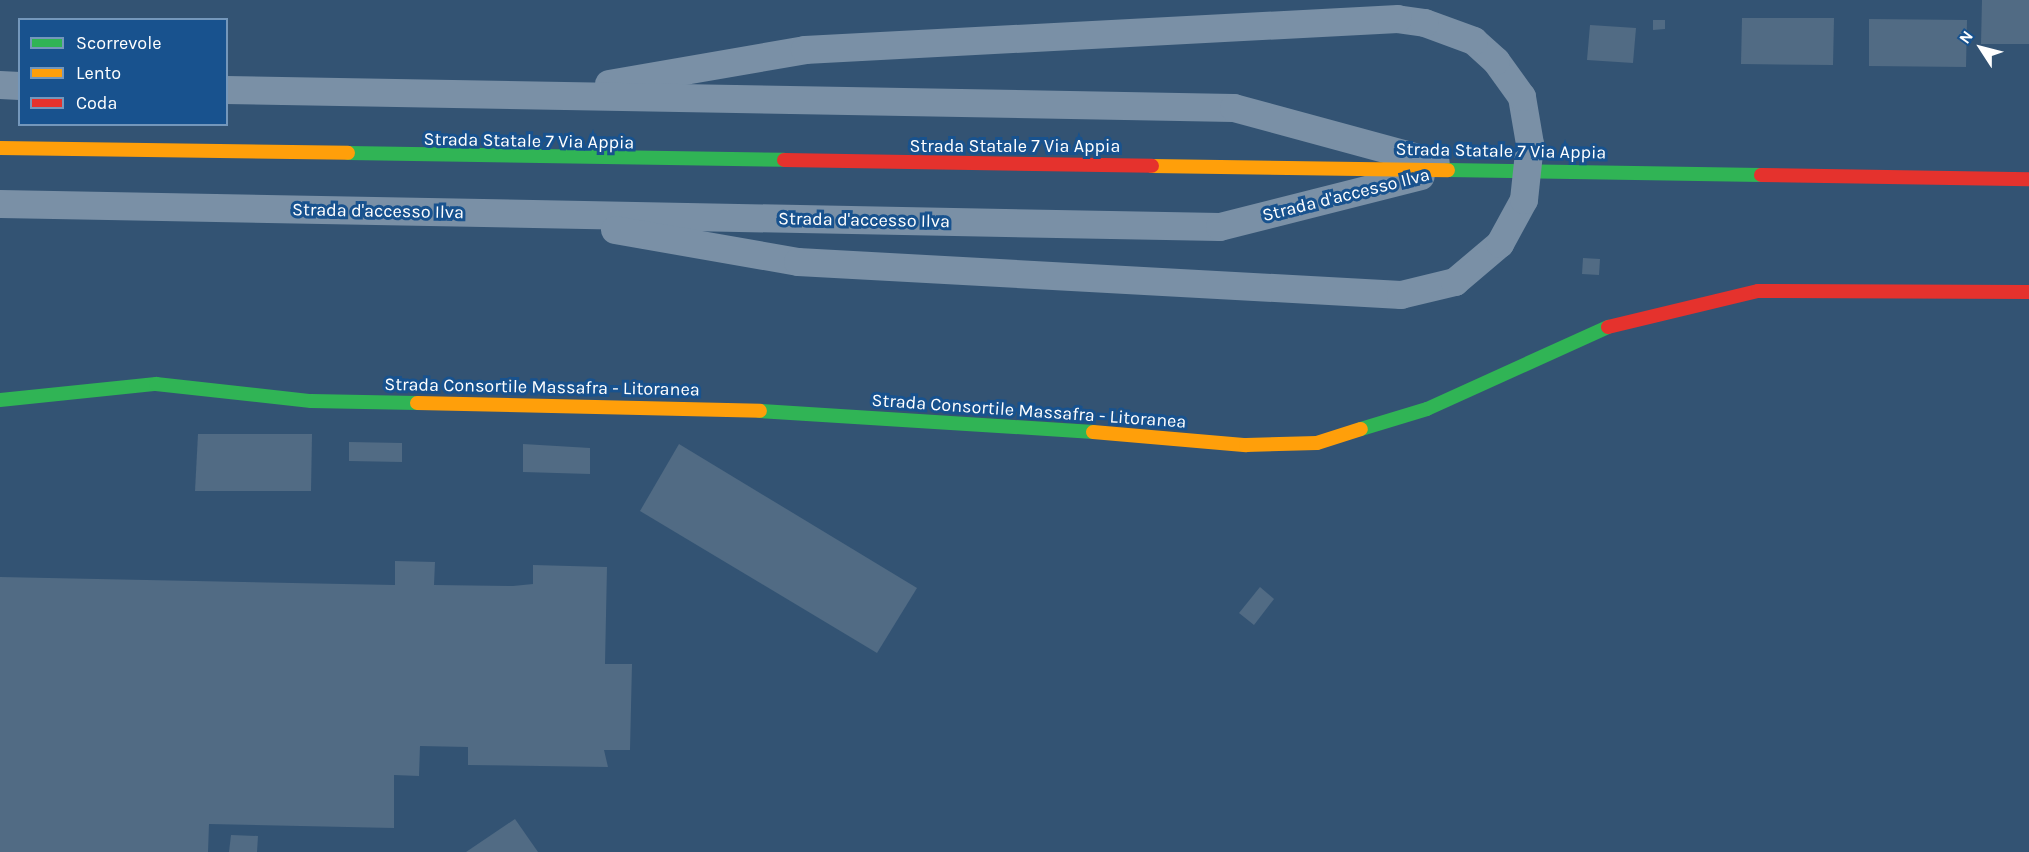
<!DOCTYPE html>
<style>
body{margin:0}
#map{position:relative;width:2029px;height:852px;overflow:hidden;background:#335373;font-family:Karla,sans-serif}
div>[style]{position:absolute}
.building>*{inset:0;background:#516b84}
.street>*{height:28px;margin:-14px;padding:0 14px;transform-origin:14px;border-radius:14px;background:#7a90a6}
.fast>*{height:14px;margin:-7px;padding:0 7px;transform-origin:7px;border-radius:7px;background:#30b455}
.slow>*{height:14px;margin:-7px;padding:0 7px;transform-origin:7px;border-radius:7px;background:#ff9f0a}
.jam>*{height:14px;margin:-7px;padding:0 7px;transform-origin:7px;border-radius:7px;background:#e5322d}
.street-bridge>*{height:28px;margin:-14px;padding:0 14px;transform-origin:14px;border-radius:14px;background:#7a90a6}
span{translate:-50% -50%;white-space:nowrap;text-align:center;line-height:1.15;-webkit-text-stroke:6px #18528e;paint-order:stroke}
.street-label{font-size:18px;color:#fff}
.legend{position:absolute;left:18px;top:18px;width:210px;height:108px;box-sizing:border-box;background:#18528e;border:2px solid #7497bb;margin:0;padding:8px 10px;list-style:none;font-size:18px;color:#fff}
.legend li{display:flex;align-items:center;gap:12px;height:30px}
.legend b{width:30px;border:2px solid #7497bb}
.north{position:absolute;left:1951px;top:18px;width:60px;height:60px;-webkit-text-stroke:4px #18528e;paint-order:stroke;rotate:306deg;font-size:16px;font-weight:700;line-height:24px;text-align:center;color:#fff}
.north::after{content:'';display:block;margin:auto;width:21px;height:27px;background:#fff;clip-path:polygon(50% 0,100% 100%,50% 72%,0 100%)}
</style>
<div id="map">
<div class="building">
<i style="clip-path:polygon(1982px 0,2029px 0,2029px 44px,1981px 44px)"></i>
<i style="clip-path:polygon(1742px 18px,1834px 18px,1833px 65px,1741px 64px)"></i>
<i style="clip-path:polygon(1869px 19px,1967px 20px,1966px 67px,1869px 66px)"></i>
<i style="clip-path:polygon(1653px 20px,1665px 20px,1665px 29px,1653px 30px)"></i>
<i style="clip-path:polygon(1590px 25px,1636px 28px,1633px 63px,1587px 60px)"></i>
<i style="clip-path:polygon(1583px 258px,1600px 259px,1599px 275px,1582px 274px)"></i>
<i style="clip-path:polygon(198px 434px,312px 434px,311px 491px,195px 491px)"></i>
<i style="clip-path:polygon(349px 442px,402px 443px,402px 462px,349px 461px)"></i>
<i style="clip-path:polygon(523px 444px,590px 448px,590px 474px,523px 472px)"></i>
<i style="clip-path:polygon(679px 444px,917px 588px,877px 653px,640px 511px)"></i>
<i style="clip-path:polygon(395px 561px,435px 562px,434px 585px,513px 586px,533px 584px,533px 565px,607px 567px,605px 664px,632px 664px,630px 750px,604px 750px,608px 767px,468px 765px,468px 747px,420px 746px,419px 776px,394px 775px,394px 828px,209px 824px,208px 852px,0 852px,0 577px,395px 585px)"></i>
<i style="clip-path:polygon(1260px 587px,1274px 599px,1254px 625px,1239px 613px)"></i>
<i style="clip-path:polygon(515px 819px,538px 852px,466px 852px)"></i>
<i style="clip-path:polygon(231px 835px,258px 836px,257px 852px,229px 852px)"></i>
</div>
<div class="street">
<i style="left:609px;top:84px;width:199px;rotate:-9.8deg"></i>
<i style="left:0;top:85px;width:20px;rotate:3deg"></i>
<i style="left:226px;top:90px;width:1008px;rotate:1.02deg"></i>
<i style="left:1234px;top:108px;width:209px;rotate:15.2deg"></i>
<i style="left:0;top:204px;width:1220px;rotate:1.08deg"></i>
<i style="left:1220px;top:227px;width:207px;rotate:-14.2deg"></i>
<i style="left:615px;top:230px;width:186px;rotate:9.9deg"></i>
</div>
<div class="fast">
<i style="left:348px;top:153px;width:436px;rotate:0.9deg"></i>
<i style="left:1448px;top:170px;width:313px;rotate:0.9deg"></i>
<i style="left:0;top:400px;width:157px;rotate:-5.9deg"></i>
<i style="left:156px;top:384px;width:156px;rotate:6.3deg"></i>
<i style="left:311px;top:401px;width:106px;rotate:1.1deg"></i>
<i style="left:760px;top:411px;width:334px;rotate:3.6deg"></i>
<i style="left:1361px;top:429px;width:69px;rotate:-16.9deg"></i>
<i style="left:1427px;top:409px;width:199px;rotate:-24.4deg"></i>
</div>
<div class="slow">
<i style="left:0;top:148px;width:348px;rotate:0.8deg"></i>
<i style="left:1152px;top:166px;width:296px;rotate:0.8deg"></i>
<i style="left:417px;top:403px;width:343px;rotate:1.3deg"></i>
<i style="left:1093px;top:432px;width:154px;rotate:4.9deg"></i>
<i style="left:1246px;top:445px;width:71px;rotate:-1.6deg"></i>
<i style="left:1317px;top:443px;width:46px;rotate:-17.7deg"></i>
</div>
<div class="jam">
<i style="left:784px;top:160px;width:368px;rotate:0.9deg"></i>
<i style="left:1761px;top:175px;width:268px;rotate:0.9deg"></i>
<i style="left:1608px;top:327px;width:154px;rotate:-13.5deg"></i>
<i style="left:1758px;top:291px;width:271px;rotate:0.2deg"></i>
</div>
<div class="street-bridge">
<i style="left:798px;top:262px;width:604px;rotate:3.13deg"></i>
<i style="left:1401px;top:295px;width:56px;rotate:-13.5deg"></i>
<i style="left:1455px;top:282px;width:59px;rotate:-40.2deg"></i>
<i style="left:1500px;top:244px;width:50px;rotate:-61.4deg"></i>
<i style="left:1524px;top:200px;width:56px;rotate:-83.9deg"></i>
<i style="left:1530px;top:144px;width:48px;rotate:-99.7deg"></i>
<i style="left:1522px;top:97px;width:44px;rotate:-125.8deg"></i>
<i style="left:1496px;top:61px;width:30px;rotate:-138deg"></i>
<i style="left:1474px;top:41px;width:52px;rotate:-159.8deg"></i>
<i style="left:1425px;top:23px;width:27px;rotate:-172deg"></i>
<i style="left:1398px;top:19px;width:594px;rotate:177.01deg"></i>
</div>
<div class="street-label">
<span style="left:529px;top:141px;rotate:1deg">Strada Statale 7 Via Appia</span>
<span style="left:1015px;top:146px">Strada Statale 7 Via Appia</span>
<span style="left:1501px;top:151px;rotate:1deg">Strada Statale 7 Via Appia</span>
<span style="left:1346px;top:195px;rotate:-14deg">Strada d'accesso Ilva</span>
<span style="left:378px;top:211px;rotate:1deg">Strada d'accesso Ilva</span>
<span style="left:864px;top:220px;rotate:1deg">Strada d'accesso Ilva</span>
<span style="left:542px;top:387px;rotate:1deg">Strada Consortile Massafra - Litoranea</span>
<span style="left:1029px;top:411px;rotate:4deg">Strada Consortile Massafra - Litoranea</span>
</div>
<ul class="legend">
<li><b style="height:8px;background:#30b455"></b>Scorrevole</li>
<li><b style="height:8px;background:#ff9f0a"></b>Lento</li>
<li><b style="height:8px;background:#e5322d"></b>Coda</li>
</ul>
<div class="north">N</div>
</div>
